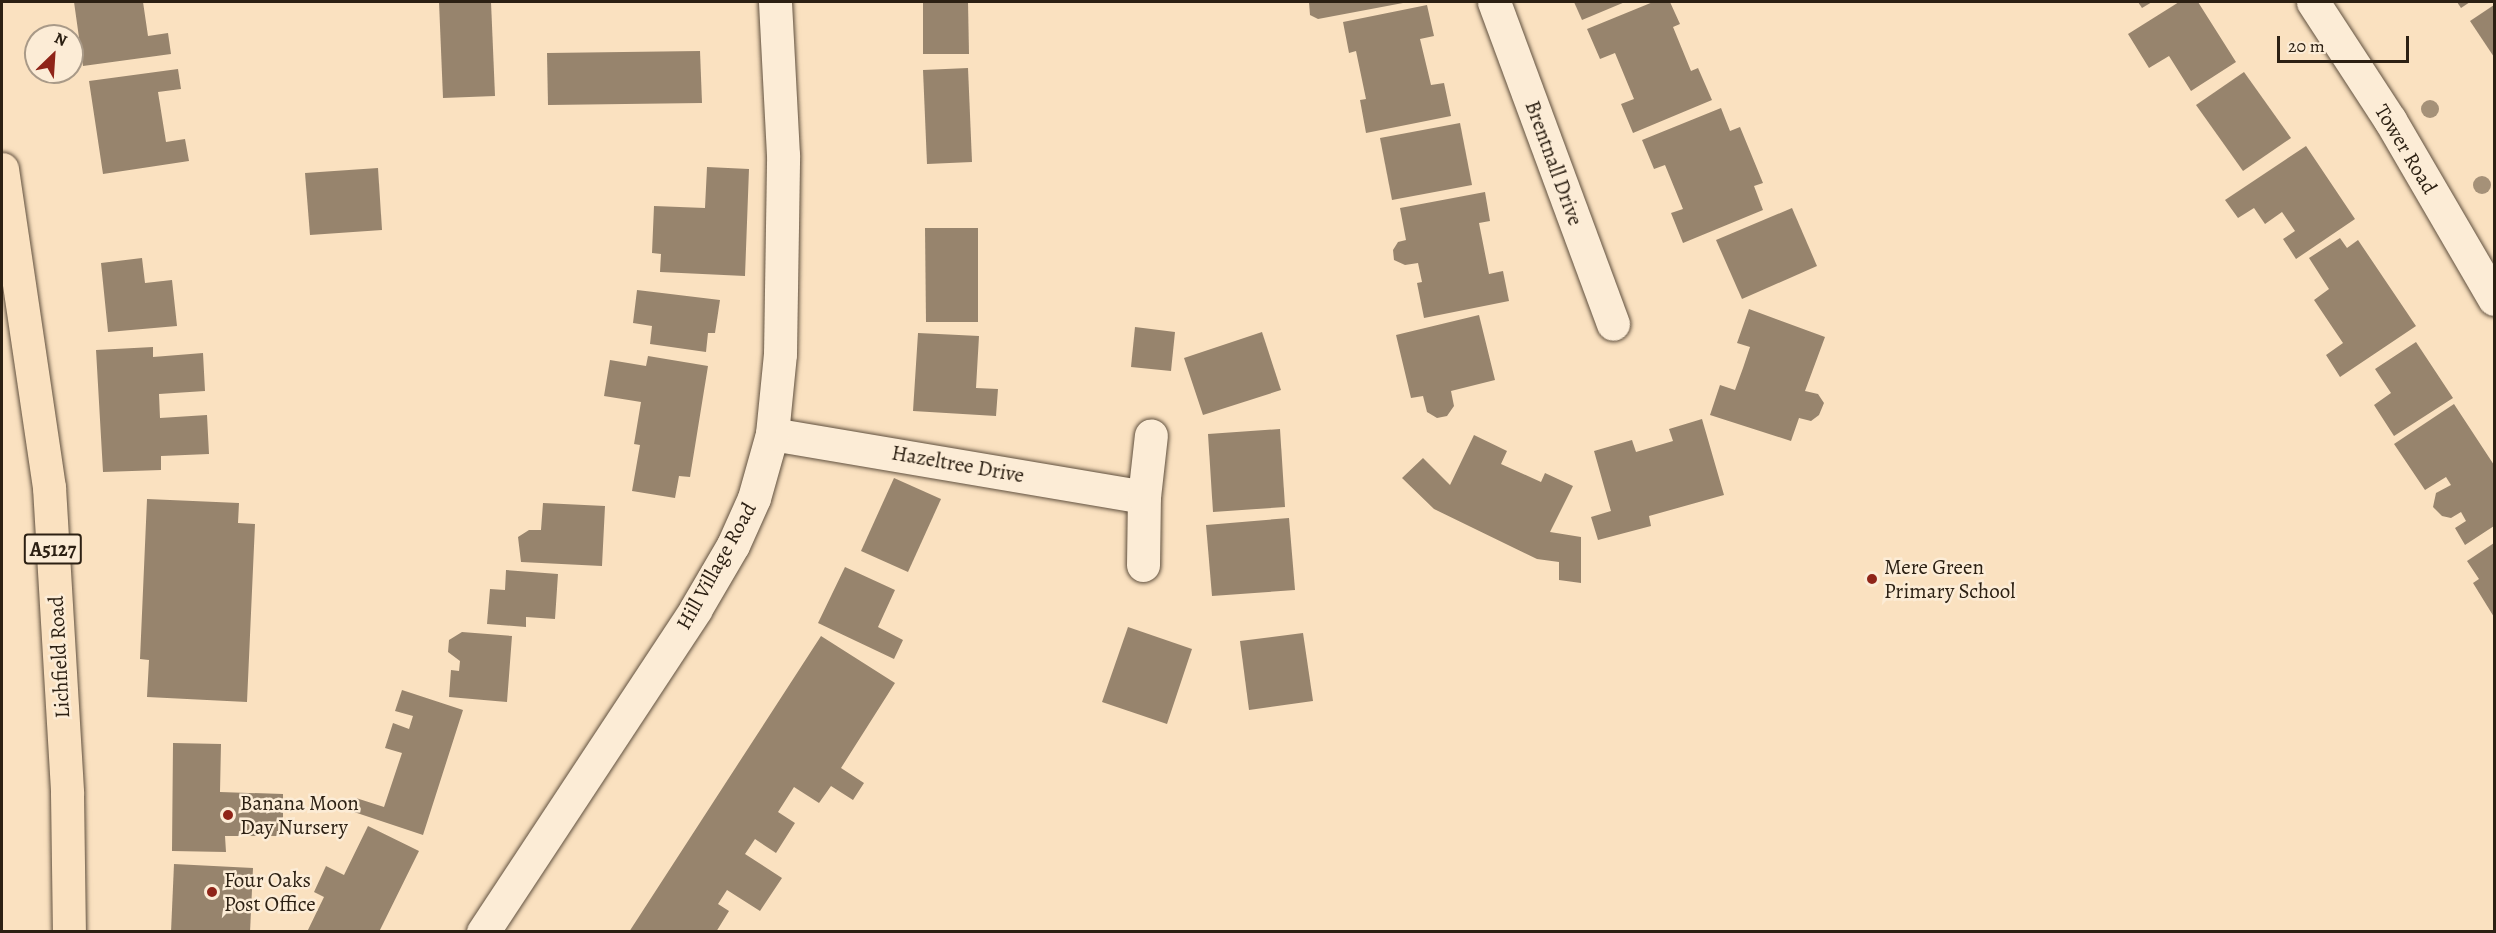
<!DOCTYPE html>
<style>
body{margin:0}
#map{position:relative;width:2496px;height:933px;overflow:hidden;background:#fae1c0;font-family:Alegreya,serif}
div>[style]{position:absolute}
.building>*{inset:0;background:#97846d}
.roads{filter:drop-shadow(0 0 2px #60503e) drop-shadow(0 0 2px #60503e)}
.minor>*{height:33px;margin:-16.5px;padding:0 16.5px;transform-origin:16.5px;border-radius:16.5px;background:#fcecd6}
.primary>*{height:33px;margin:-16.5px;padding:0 16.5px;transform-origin:16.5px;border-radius:16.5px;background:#fae1c0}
.trees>*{width:18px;height:18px;margin:-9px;border-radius:50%;background:#a59178}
.dots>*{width:16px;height:16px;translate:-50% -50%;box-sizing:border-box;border:3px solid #fcecd6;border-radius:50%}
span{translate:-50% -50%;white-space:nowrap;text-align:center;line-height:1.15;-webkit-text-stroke:5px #fcecd6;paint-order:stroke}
.shield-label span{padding:2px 4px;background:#fcecd6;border:2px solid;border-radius:4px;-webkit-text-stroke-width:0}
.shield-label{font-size:20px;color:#2c2013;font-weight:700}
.street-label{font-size:21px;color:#2c2013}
.poi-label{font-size:21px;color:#2c2013}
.left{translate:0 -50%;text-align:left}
.frame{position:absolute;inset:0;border:3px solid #2c2013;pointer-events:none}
.north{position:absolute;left:24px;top:24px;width:60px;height:60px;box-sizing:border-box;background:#fcecd6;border:2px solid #a99a88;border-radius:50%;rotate:25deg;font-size:16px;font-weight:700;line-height:24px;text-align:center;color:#2c2013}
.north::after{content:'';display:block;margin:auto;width:21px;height:27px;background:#8f2418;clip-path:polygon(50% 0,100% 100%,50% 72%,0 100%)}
.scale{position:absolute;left:2277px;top:36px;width:132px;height:27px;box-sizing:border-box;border:3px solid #2c2013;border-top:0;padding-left:8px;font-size:18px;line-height:21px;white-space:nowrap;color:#2c2013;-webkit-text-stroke:4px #fcecd6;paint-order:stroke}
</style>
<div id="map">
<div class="building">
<i style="clip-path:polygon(74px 2px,143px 2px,148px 36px,168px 33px,171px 54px,83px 66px)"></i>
<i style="clip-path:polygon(439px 2px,491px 2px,495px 96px,443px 98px)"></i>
<i style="clip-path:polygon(923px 2px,968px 2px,969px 54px,923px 54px)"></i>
<i style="clip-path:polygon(1309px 2px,1403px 2px,1403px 3px,1318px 19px,1310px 15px)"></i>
<i style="clip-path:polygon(1574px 2px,1625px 2px,1582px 20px)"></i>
<i style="clip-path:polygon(1653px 2px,1670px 2px,1680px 24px,1673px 27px,1691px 71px,1698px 68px,1712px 100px,1633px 133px,1621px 104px,1634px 99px,1615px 53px,1600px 59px,1587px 29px)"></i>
<i style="clip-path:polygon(2138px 2px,2152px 2px,2142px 8px)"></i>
<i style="clip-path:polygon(2179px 2px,2198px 2px,2236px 62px,2191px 91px,2169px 56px,2149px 68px,2128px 34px)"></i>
<i style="clip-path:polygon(2457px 2px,2470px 2px,2461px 8px)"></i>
<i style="clip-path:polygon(1427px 5px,1434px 36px,1420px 39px,1431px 85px,1444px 83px,1451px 116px,1366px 133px,1360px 100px,1366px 99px,1356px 51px,1349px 53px,1343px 22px)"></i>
<i style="clip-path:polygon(2494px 5px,2494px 57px,2470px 21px)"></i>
<i style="clip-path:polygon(700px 51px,702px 103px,548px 105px,547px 53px)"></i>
<i style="clip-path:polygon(968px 68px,972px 162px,927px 164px,923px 70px)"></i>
<i style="clip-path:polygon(178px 69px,181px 89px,158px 92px,166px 142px,185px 139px,189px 161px,103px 174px,89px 81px)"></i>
<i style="clip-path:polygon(2244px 72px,2291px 138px,2243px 171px,2196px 105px)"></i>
<i style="clip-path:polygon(1721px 108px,1730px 131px,1740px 127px,1763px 183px,1754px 186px,1763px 210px,1683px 243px,1671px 213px,1683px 209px,1665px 165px,1654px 169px,1642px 140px)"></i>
<i style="clip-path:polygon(1460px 123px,1472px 185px,1392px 200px,1380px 138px)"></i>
<i style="clip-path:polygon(2306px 146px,2355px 219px,2296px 259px,2283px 239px,2295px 231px,2282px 212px,2265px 224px,2254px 208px,2238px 218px,2225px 200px)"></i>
<i style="clip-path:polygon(707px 167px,749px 169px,745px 276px,660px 272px,661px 254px,652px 253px,654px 206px,705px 208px)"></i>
<i style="clip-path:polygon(378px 168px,382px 230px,310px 235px,305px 173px)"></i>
<i style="clip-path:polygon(1485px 192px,1490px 221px,1479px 223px,1489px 274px,1503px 271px,1509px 301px,1424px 318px,1417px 283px,1422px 282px,1418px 263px,1405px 265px,1394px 260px,1393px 250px,1398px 242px,1406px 240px,1400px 208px)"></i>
<i style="clip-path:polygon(1792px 208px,1817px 266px,1742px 299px,1716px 240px)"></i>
<i style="clip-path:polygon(925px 228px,978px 228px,978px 322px,926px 322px)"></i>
<i style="clip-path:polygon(2340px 238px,2347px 248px,2358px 240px,2416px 326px,2340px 377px,2326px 355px,2343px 343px,2314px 300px,2329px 289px,2309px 258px)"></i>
<i style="clip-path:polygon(142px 258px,145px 283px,172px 280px,177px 326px,108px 332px,101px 263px)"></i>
<i style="clip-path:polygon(637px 290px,720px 300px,715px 333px,708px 333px,706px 352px,650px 344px,652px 326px,633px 323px)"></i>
<i style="clip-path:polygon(1749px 309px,1825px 337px,1805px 391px,1818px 394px,1824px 403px,1819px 415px,1811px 421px,1799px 418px,1791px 441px,1710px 415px,1720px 385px,1735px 390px,1743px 368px,1750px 347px,1737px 343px)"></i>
<i style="clip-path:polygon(1479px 315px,1495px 380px,1451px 391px,1454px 406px,1447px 416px,1437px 418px,1427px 412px,1423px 396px,1411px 398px,1396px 335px)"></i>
<i style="clip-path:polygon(1135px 327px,1175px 332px,1171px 371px,1131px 367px)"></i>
<i style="clip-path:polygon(1262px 332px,1281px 390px,1203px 415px,1184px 358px)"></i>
<i style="clip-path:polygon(918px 333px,979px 336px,976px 388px,998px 389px,996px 416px,913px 411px)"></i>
<i style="clip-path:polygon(2416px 342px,2453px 398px,2394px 436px,2374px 405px,2391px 393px,2375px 369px)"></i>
<i style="clip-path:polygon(153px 347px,153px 357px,203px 353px,205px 391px,159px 394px,160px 418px,207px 415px,209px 454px,161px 456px,161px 470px,103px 472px,96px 350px)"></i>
<i style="clip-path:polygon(648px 356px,708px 366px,690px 477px,679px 476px,675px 498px,632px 491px,640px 445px,634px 444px,641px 402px,604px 396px,610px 360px,646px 366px)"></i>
<i style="clip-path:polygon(2454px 404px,2494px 465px,2494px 526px,2465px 545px,2455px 528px,2466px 521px,2461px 512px,2451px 518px,2442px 516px,2433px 507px,2436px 493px,2451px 485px,2446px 477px,2425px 490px,2394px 444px)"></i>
<i style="clip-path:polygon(1702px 419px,1724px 495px,1649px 516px,1651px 526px,1598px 540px,1591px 517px,1611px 511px,1594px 451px,1632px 440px,1636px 452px,1673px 441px,1669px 429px)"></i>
<i style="clip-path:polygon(1280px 429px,1285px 507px,1213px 512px,1208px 434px)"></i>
<i style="clip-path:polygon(1474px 435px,1507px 451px,1501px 464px,1541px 482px,1545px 473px,1573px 486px,1550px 532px,1581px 537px,1581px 583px,1559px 580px,1559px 562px,1537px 559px,1434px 509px,1402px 478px,1423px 458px,1450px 485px)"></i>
<i style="clip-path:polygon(894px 478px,941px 499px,908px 572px,861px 551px)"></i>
<i style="clip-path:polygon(147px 499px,239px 503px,238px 523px,255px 524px,247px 702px,147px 697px,149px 660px,140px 659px)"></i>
<i style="clip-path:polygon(543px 503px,605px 506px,602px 566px,521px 562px,518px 537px,529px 530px,541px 530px)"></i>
<i style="clip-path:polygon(1289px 518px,1295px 590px,1212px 596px,1206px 525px)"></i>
<i style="clip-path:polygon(2494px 543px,2494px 617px,2473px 583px,2479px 579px,2467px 561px)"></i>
<i style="clip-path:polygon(845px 567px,895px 590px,878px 627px,903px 640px,894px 659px,818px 623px)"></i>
<i style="clip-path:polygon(506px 570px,558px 574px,555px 619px,526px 617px,526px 627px,487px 624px,490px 589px,505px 590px)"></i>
<i style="clip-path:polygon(1128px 627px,1192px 649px,1167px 724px,1102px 702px)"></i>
<i style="clip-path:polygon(462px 632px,512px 636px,507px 702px,449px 697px,451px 670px,459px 671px,460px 661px,448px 652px,449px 640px)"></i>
<i style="clip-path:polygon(1303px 633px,1313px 701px,1249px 710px,1240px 641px)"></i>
<i style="clip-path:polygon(821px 636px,895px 683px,841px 768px,864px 783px,853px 800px,831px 786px,819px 803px,794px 787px,778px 812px,795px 823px,776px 853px,755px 839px,745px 854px,782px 878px,760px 911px,727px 890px,718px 904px,729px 911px,716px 932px,629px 932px)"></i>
<i style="clip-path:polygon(402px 690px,463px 710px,423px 835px,351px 811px,356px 798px,384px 807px,402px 753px,385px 748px,393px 723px,409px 729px,413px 716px,395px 711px)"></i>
<i style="clip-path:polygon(173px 743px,221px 744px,220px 792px,283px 794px,283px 836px,225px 836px,226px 852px,172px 851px)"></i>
<i style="clip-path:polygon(368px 826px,419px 851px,379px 932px,307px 932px,324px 897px,314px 892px,326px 866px,344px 875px)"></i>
<i style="clip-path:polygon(174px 864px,253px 868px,250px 932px,171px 932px)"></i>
</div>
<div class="roads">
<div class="minor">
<i style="left:1494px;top:2px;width:343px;rotate:69.7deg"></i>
<i style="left:2313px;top:2px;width:141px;rotate:56.9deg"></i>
<i style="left:2390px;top:120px;width:207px;rotate:59.8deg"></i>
<i style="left:772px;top:434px;width:377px;rotate:9.6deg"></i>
<i style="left:1143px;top:565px;width:68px;rotate:-89.2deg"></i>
<i style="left:1144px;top:497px;width:62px;rotate:-83.6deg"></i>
<i style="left:483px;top:932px;width:386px;rotate:-56.6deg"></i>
<i style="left:695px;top:610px;width:75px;rotate:-59.7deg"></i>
<i style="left:733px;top:545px;width:51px;rotate:-65.9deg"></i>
<i style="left:754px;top:498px;width:66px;rotate:-74.3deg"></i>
<i style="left:772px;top:434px;width:80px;rotate:-84.3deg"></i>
<i style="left:780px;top:354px;width:199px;rotate:-89.1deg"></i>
<i style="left:783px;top:155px;width:153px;rotate:-93deg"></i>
</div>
<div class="primary">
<i style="left:2px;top:169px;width:321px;rotate:81.6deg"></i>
<i style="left:49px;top:487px;width:307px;rotate:86.6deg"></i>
<i style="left:67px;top:793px;width:139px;rotate:89.2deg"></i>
</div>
</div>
<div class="trees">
<i style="left:2430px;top:109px"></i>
<i style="left:2482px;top:185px"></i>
</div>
<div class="dots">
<i style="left:1872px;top:579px;background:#8f2418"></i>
<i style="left:228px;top:815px;background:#8f2418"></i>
<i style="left:212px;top:892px;background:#8f2418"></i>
</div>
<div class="shield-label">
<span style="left:53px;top:549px">A5127</span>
</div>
<div class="street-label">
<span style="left:2406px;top:149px;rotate:59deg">Tower Road</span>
<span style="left:1554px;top:163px;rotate:70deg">Brentnall Drive</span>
<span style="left:958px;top:464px;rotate:10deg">Hazeltree Drive</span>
<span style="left:716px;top:566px;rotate:-61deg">Hill Village Road</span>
<span style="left:59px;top:657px;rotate:-93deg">Lichfield Road</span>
</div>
<div class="poi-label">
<span class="left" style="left:1884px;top:579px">Mere Green<br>Primary School</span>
<span class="left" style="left:240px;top:815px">Banana Moon<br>Day Nursery</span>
<span class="left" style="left:224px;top:892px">Four Oaks<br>Post Office</span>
</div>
<div class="frame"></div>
<div class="north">N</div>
<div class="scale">20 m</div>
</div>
